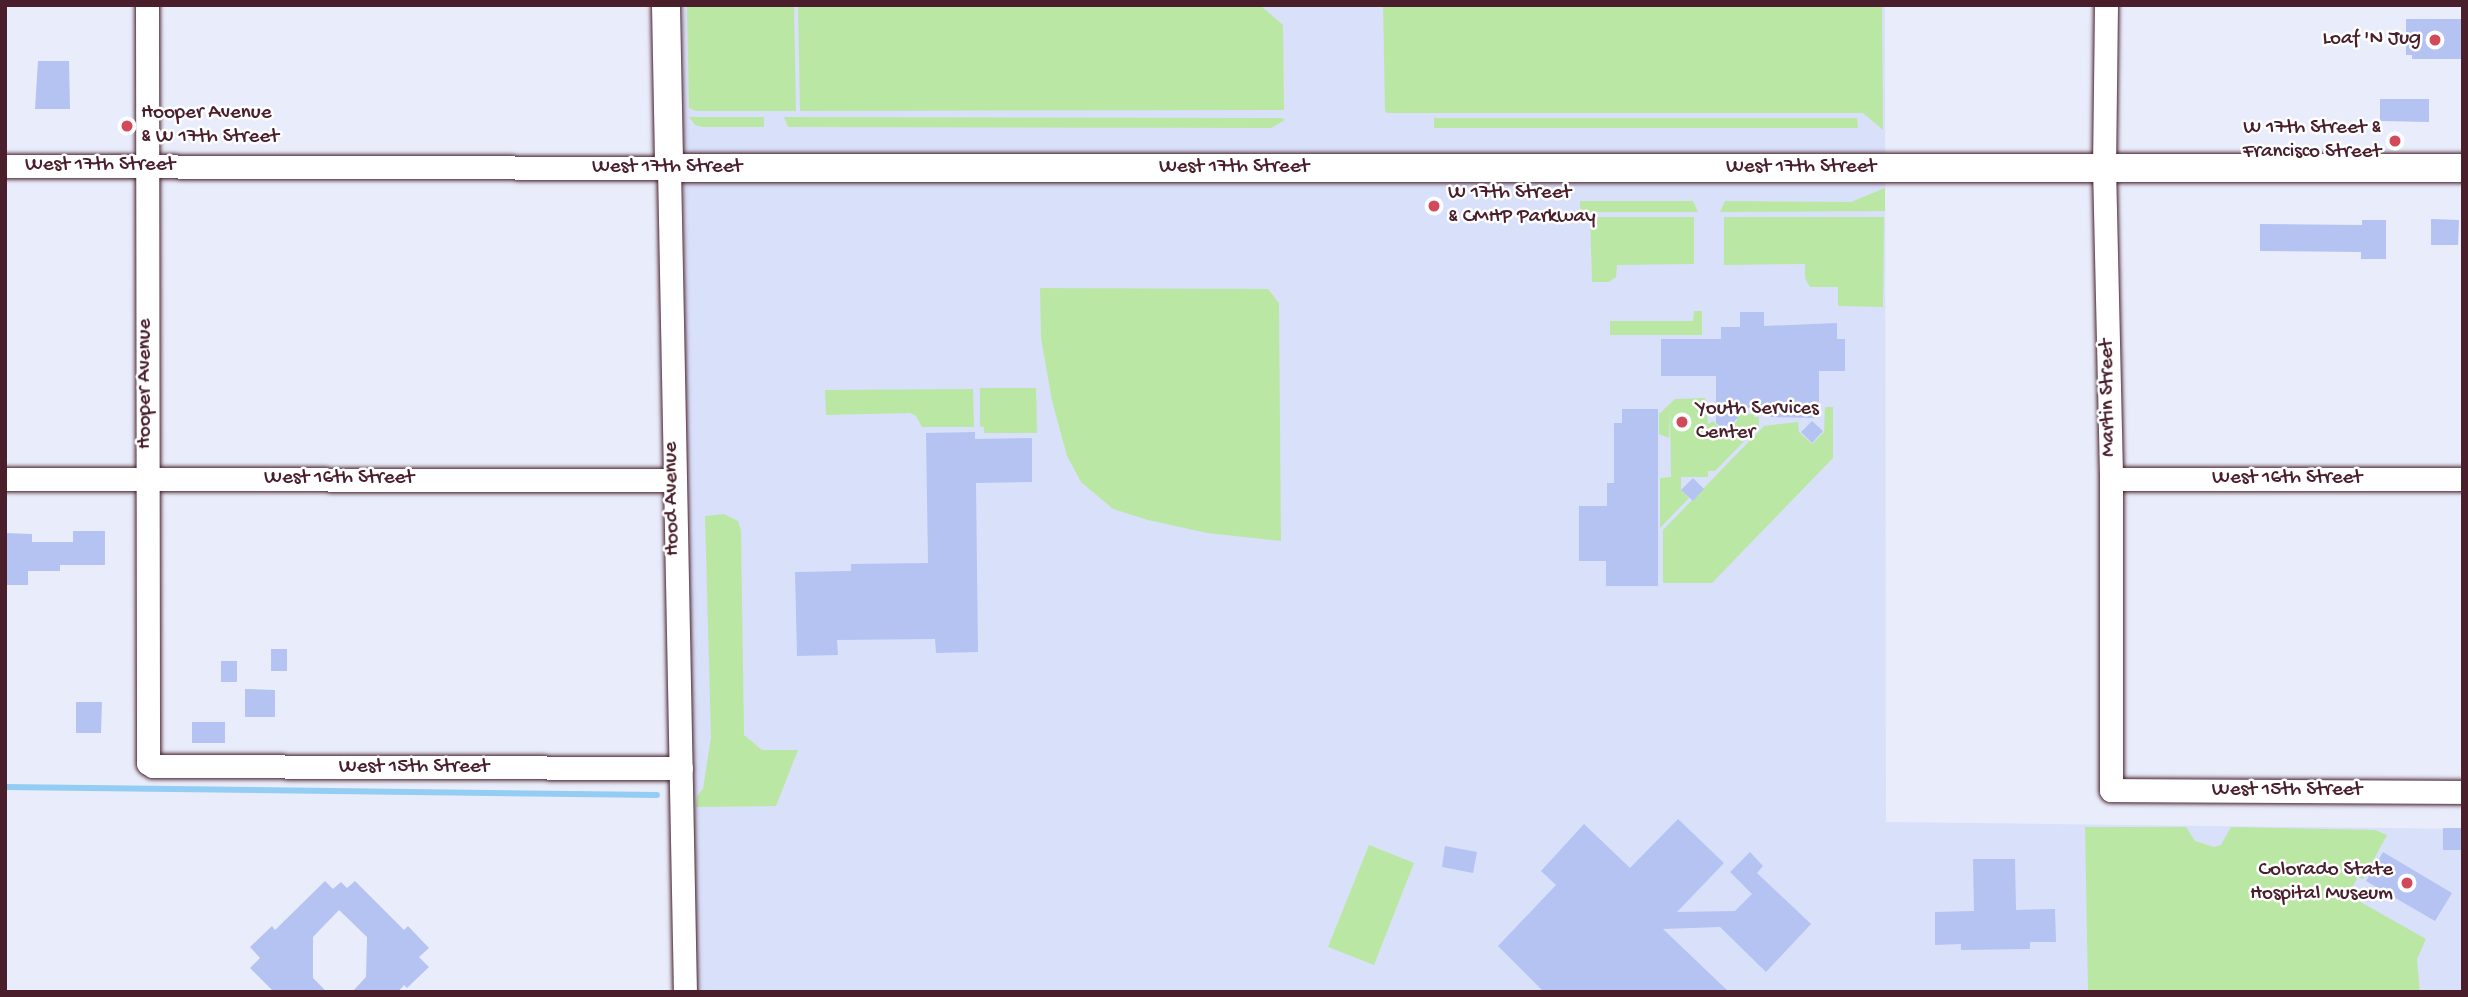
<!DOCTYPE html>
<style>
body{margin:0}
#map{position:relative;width:2468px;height:997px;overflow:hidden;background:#e9edfb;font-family:"Gochi Hand",sans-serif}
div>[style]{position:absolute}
.built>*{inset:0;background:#d9e0f9}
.green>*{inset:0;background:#bbe7a4}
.stream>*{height:6px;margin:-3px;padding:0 3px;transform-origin:3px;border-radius:3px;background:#94cdf4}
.building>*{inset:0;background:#b5c3f3}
.roads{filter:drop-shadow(0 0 2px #4a1f2b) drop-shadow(0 0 2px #4a1f2b)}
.minor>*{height:23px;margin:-11.5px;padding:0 11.5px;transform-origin:11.5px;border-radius:11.5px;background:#fff}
.tertiary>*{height:28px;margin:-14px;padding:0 14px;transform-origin:14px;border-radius:14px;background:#fff}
.dots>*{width:19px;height:19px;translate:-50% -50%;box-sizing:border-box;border:4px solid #fff;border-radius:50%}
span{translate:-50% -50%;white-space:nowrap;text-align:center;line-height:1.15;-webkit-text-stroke:5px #fff;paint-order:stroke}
.poi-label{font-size:21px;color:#4a1f2b}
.right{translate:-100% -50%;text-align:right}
.left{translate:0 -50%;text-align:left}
.street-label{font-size:21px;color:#4a1f2b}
.frame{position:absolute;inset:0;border:7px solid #4a1f2b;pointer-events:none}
</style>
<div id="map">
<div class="built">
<i style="clip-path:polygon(683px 5px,1885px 5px,1886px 822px,2463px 829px,2463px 992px,688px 992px)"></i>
</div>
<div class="green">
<i style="clip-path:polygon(687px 5px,794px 5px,796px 111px,696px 111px,689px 108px)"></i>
<i style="clip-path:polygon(798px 5px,1260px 5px,1283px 25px,1284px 110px,800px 111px)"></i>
<i style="clip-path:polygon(1383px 5px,1882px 5px,1883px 130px,1863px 113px,1387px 113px,1385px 111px)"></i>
<i style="clip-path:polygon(689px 117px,764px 117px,764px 127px,702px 127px,695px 125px)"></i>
<i style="clip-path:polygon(784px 117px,1282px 118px,1285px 120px,1271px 128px,788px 127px)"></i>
<i style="clip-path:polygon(1434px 118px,1857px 118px,1858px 128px,1434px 128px)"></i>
<i style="clip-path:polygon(1885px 188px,1885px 211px,1720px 212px,1725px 201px,1851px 202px)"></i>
<i style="clip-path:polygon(1580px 201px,1693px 201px,1698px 212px,1580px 212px)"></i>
<i style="clip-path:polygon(1590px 217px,1694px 217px,1694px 264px,1617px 265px,1616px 277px,1609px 282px,1592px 282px)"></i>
<i style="clip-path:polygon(1724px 217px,1884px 217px,1883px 307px,1838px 306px,1838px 287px,1810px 287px,1805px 278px,1805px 264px,1724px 265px)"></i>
<i style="clip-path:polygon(1040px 288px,1268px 289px,1279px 303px,1281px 541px,1207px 533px,1148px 520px,1113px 509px,1081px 482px,1067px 456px,1052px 401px,1041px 338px)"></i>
<i style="clip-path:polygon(1694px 311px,1702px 311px,1702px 335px,1610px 335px,1610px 321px,1693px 321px)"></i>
<i style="clip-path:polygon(1036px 388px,1037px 433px,984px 433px,984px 427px,980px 426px,980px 388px)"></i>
<i style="clip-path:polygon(973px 389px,974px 427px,922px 427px,916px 416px,910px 413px,826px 415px,825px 390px)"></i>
<i style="clip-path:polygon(1705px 398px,1708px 424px,1713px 421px,1724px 433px,1737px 421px,1737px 414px,1754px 414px,1754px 417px,1759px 417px,1759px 426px,1715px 471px,1708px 471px,1708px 477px,1681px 477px,1681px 490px,1689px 498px,1660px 528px,1660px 478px,1671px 477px,1670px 409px,1669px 438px,1659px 434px,1659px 414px,1675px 399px)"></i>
<i style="clip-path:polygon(1825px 407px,1833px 407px,1833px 458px,1712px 583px,1663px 583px,1663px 530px,1764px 426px,1798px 422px,1799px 432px,1812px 444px,1824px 432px)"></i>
<i style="clip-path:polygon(724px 514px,738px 521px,741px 531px,744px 735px,762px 750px,798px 750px,776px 806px,696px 807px,697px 796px,703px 789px,711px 737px,705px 516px)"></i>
<i style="clip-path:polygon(2085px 827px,2186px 827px,2195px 841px,2214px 847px,2221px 845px,2231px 827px,2375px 830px,2387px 835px,2363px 879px,2358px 877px,2348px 895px,2426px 939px,2417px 959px,2420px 992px,2088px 992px)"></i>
<i style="clip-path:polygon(1369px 845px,1414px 863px,1374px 965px,1328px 947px)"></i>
</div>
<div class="stream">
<i style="left:5px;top:787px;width:652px;rotate:0.7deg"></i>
</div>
<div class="building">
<i style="clip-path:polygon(2406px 19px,2462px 19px,2462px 59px,2412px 59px,2412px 55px,2406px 55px)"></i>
<i style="clip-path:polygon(38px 61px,69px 61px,70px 109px,35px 109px)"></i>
<i style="clip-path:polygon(2380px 99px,2429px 99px,2429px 122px,2380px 121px)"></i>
<i style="clip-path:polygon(2431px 219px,2459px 220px,2458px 245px,2431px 245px)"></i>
<i style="clip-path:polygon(2362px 220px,2386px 220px,2386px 259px,2361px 259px,2361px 252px,2260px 251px,2260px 224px,2362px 225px)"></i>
<i style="clip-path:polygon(1740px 312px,1764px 312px,1764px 326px,1837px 323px,1837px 339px,1845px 339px,1845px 371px,1819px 371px,1819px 418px,1771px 417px,1771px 408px,1747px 408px,1725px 431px,1716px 423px,1716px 376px,1661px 376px,1661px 339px,1721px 339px,1721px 327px,1740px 327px)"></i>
<i style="clip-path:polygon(1622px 409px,1658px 409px,1658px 586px,1606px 586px,1606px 561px,1579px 561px,1579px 506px,1607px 506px,1607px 483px,1614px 483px,1614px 423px,1622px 423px)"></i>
<i style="clip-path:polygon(1812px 421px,1823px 431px,1812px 443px,1801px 432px)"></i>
<i style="clip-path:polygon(975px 432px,975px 439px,1032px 438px,1032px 482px,976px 483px,978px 652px,936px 653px,935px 639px,837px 640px,838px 655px,797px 656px,795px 572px,851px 571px,851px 564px,928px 563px,926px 433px)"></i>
<i style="clip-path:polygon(1693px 478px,1704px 489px,1693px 501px,1681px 490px)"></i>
<i style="clip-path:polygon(73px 531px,105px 531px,105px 565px,60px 565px,60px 571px,28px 571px,28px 585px,5px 585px,5px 533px,32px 534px,32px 542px,73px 542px)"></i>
<i style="clip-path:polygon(271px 649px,287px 649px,287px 671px,271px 671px)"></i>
<i style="clip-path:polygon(221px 661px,237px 661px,237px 682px,221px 682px)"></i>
<i style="clip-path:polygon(245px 689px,275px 690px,275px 717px,245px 717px)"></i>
<i style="clip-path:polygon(76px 702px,102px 702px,101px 733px,76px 733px)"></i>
<i style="clip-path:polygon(192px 722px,225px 722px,225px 743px,192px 743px)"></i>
<i style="clip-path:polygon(1678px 819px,1724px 863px,1677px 912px,1735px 911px,1752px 894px,1730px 872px,1750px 852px,1763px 866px,1757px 873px,1811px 924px,1766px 972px,1720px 927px,1663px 929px,1729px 992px,1544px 992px,1498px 946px,1556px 885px,1541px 871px,1584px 824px,1630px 868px)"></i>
<i style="clip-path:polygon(2443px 828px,2463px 828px,2463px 850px,2443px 850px)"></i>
<i style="clip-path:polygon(1445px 846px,1477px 852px,1473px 873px,1442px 867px)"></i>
<i style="clip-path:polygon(2383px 852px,2452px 893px,2435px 921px,2366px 881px)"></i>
<i style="clip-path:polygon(1973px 859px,2015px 859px,2016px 910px,2055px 909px,2056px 942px,2030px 942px,2030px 949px,1961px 950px,1961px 944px,1935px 945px,1935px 912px,1974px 911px)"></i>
<i style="clip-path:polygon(325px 881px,333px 889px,341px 882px,347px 888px,355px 881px,404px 930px,408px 926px,429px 948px,419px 957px,429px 967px,407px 988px,404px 985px,398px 992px,352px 992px,366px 977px,367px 937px,339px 910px,313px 937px,313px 978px,327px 992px,274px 992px,250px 968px,260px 958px,250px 947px,272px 926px,275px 930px)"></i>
</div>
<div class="roads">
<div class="minor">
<i style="left:147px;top:5px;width:758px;rotate:89.92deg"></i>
<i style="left:148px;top:763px;width:6px;rotate:31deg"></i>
<i style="left:153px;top:766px;width:528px;rotate:0.22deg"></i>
<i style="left:2106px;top:5px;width:161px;rotate:90.7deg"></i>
<i style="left:2104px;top:166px;width:313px;rotate:88.7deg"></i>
<i style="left:2111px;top:479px;width:311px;rotate:90deg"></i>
<i style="left:2111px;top:790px;width:352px;rotate:0.3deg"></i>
<i style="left:5px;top:166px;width:664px;rotate:0.17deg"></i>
<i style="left:669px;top:168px;width:824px;rotate:88.89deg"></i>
<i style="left:5px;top:479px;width:668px;rotate:0.09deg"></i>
<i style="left:2111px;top:479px;width:352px"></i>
</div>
<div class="tertiary">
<i style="left:666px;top:5px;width:163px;rotate:88.9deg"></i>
<i style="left:669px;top:168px;width:1794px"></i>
</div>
</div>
<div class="dots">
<i style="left:2435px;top:40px;background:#d1495b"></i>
<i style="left:127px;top:126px;background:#d1495b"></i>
<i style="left:2395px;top:141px;background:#d1495b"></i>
<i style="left:1434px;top:206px;background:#d1495b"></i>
<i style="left:1682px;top:422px;background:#d1495b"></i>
<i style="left:2407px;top:883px;background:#d1495b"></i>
</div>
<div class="poi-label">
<span class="right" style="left:2421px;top:40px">Loaf 'N Jug</span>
<span class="left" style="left:141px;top:126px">Hooper Avenue<br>&amp; W 17th Street</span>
<span class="right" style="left:2381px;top:141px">W 17th Street &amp;<br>Francisco Street</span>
<span class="left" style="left:1448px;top:206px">W 17th Street<br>&amp; CMHP Parkway</span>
<span class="left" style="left:1696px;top:422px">Youth Services<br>Center</span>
<span class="right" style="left:2393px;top:883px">Colorado State<br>Hospital Museum</span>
</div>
<div class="street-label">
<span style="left:100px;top:166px">West 17th Street</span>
<span style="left:667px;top:168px">West 17th Street</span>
<span style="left:1234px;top:168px">West 17th Street</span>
<span style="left:1801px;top:168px">West 17th Street</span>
<span style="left:146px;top:384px;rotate:-90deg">Hooper Avenue</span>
<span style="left:2109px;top:398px;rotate:-91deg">Martin Street</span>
<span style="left:339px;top:479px">West 16th Street</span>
<span style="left:2287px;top:479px">West 16th Street</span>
<span style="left:673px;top:499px;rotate:-91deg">Hood Avenue</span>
<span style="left:414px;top:768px">West 15th Street</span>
<span style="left:2287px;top:791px">West 15th Street</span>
</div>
<div class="frame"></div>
</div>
